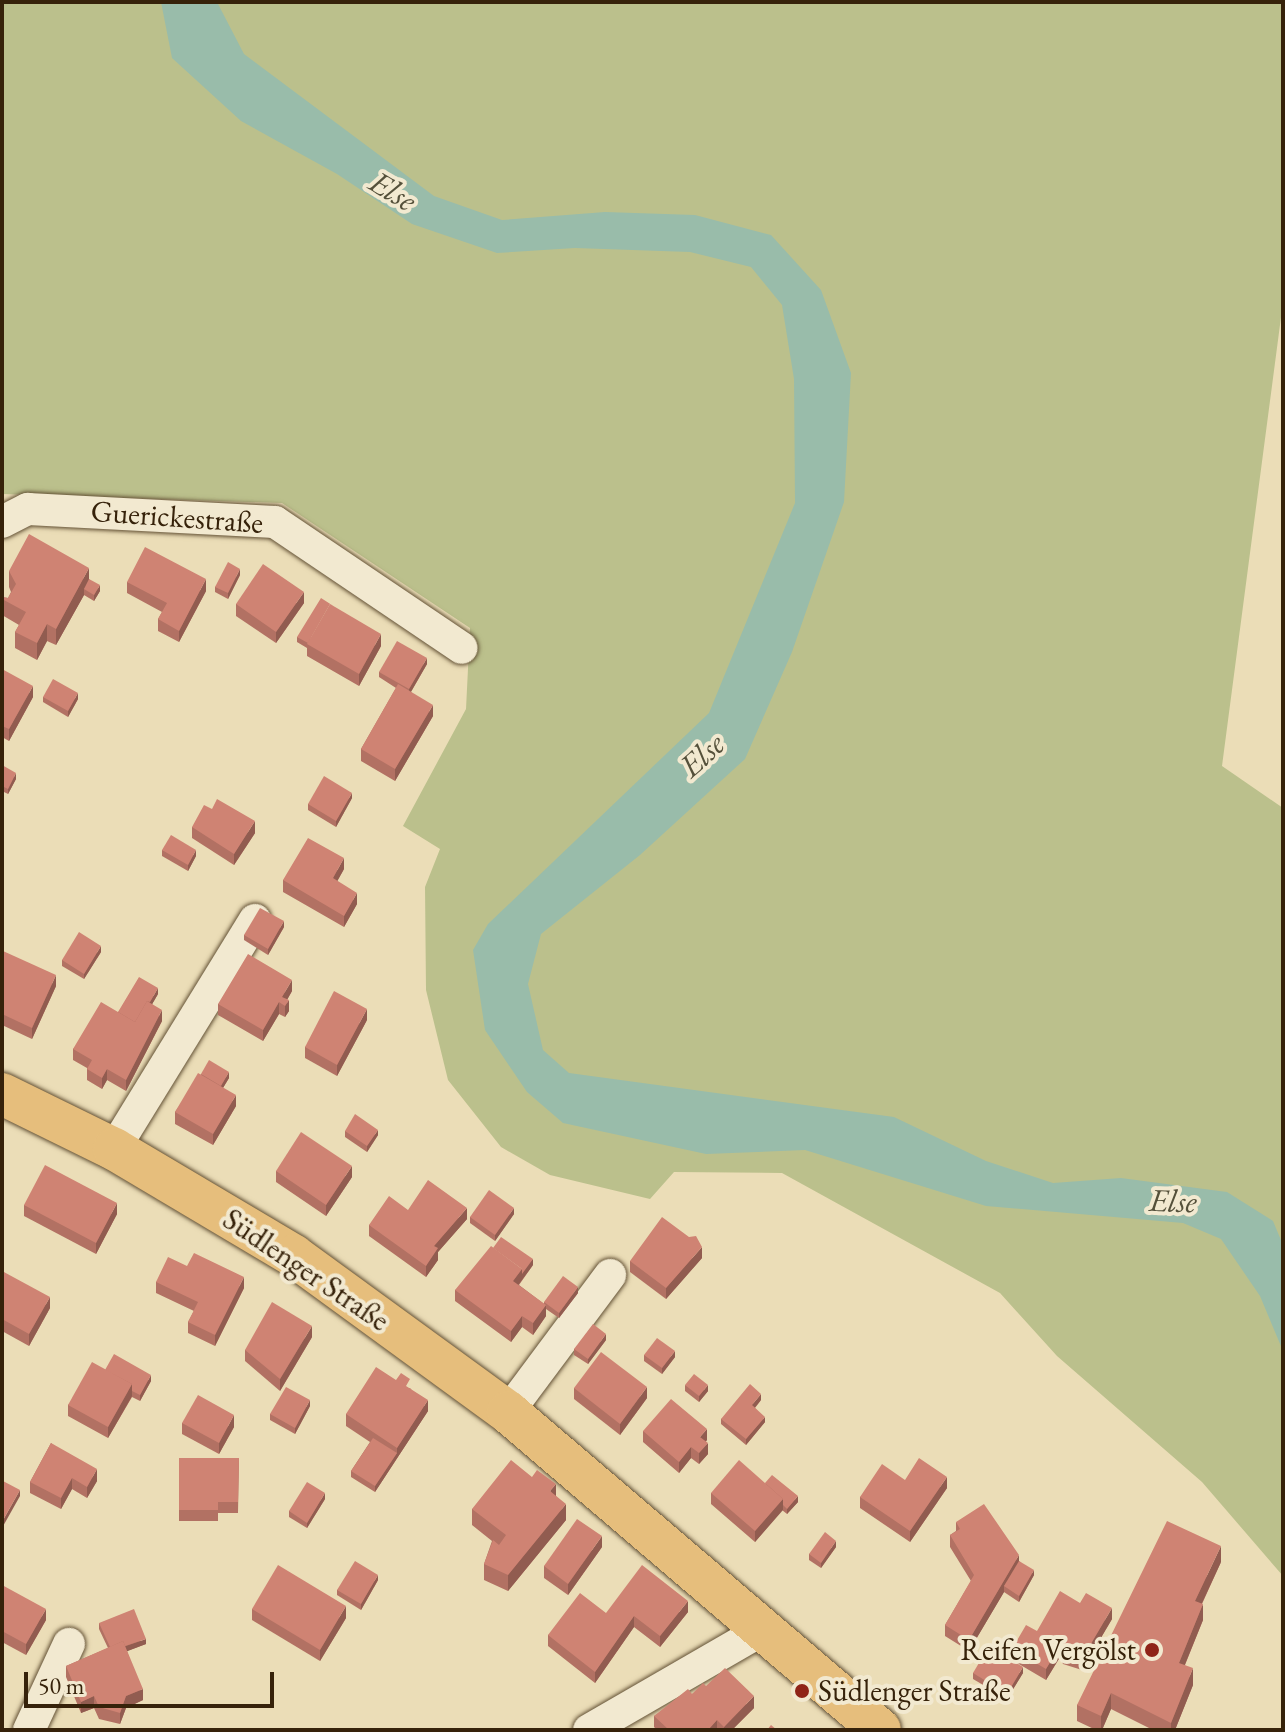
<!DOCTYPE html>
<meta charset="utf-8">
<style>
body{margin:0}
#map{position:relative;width:1285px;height:1732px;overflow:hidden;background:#ebddb7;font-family:"EB Garamond",serif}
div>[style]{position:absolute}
.green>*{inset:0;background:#bbc08c}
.water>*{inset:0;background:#99bcaa}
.roads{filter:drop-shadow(0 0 2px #635135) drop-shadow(0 0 2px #635135)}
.minor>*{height:32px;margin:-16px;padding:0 16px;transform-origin:16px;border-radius:16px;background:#f2e9d0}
.major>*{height:42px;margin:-21px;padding:0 21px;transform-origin:21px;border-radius:21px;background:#e6be7c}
.wall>*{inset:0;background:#b27163}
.shaded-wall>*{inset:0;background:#915c50}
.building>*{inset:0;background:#cf8373}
.dots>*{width:22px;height:22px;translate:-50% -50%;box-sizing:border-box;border:4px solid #f2e9d0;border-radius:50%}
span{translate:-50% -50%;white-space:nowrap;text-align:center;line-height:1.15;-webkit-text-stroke:8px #f2e9d0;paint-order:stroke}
.street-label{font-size:30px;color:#36220a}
.poi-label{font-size:30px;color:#36220a}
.right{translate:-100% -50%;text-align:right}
.left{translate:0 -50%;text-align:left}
.water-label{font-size:32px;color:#54503a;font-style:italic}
.frame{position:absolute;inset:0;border:4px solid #36220a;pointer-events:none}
.scale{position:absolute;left:24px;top:1672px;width:250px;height:36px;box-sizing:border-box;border:4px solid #36220a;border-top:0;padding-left:10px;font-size:24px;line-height:28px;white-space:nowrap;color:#36220a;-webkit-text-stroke:6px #f2e9d0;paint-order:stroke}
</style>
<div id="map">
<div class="green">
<i style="clip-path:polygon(2px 2px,1283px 2px,1283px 302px,1222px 766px,1283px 808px,1283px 1576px,1202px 1482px,1057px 1356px,1000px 1293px,782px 1173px,674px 1172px,650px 1199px,550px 1175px,501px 1147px,448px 1080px,426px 990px,425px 887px,440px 849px,403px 826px,466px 709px,470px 628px,282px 503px,2px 494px)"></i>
</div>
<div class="water">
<i style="clip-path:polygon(161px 2px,217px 2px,244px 54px,434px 196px,502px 220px,605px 212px,695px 215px,771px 235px,821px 290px,851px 373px,844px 502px,792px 652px,745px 759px,640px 855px,541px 934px,528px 984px,543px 1050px,569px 1073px,894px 1117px,986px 1161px,1053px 1183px,1121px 1178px,1227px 1192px,1273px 1221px,1283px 1245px,1283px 1351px,1260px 1296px,1221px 1239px,1183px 1223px,986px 1206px,805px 1150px,706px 1154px,563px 1123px,527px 1092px,485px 1030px,473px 950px,488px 924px,709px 713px,795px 503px,794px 379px,782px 305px,751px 267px,690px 252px,575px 248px,497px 253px,412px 224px,337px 174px,241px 121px,172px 58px)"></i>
</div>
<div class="roads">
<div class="minor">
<i style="left:2px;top:522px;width:29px;rotate:-27deg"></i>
<i style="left:28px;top:509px;width:247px;rotate:3deg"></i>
<i style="left:275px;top:522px;width:225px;rotate:34deg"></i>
<i style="left:114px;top:1149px;width:269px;rotate:-58.4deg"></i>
<i style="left:508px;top:1412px;width:171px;rotate:-53.3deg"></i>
<i style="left:29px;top:1730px;width:95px;rotate:-65.1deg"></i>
<i style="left:589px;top:1730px;width:200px;rotate:-30deg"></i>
</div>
<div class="major">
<i style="left:2px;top:1094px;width:125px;rotate:26.2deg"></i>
<i style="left:114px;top:1149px;width:209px;rotate:30.7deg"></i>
<i style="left:294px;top:1256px;width:265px;rotate:36.1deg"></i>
<i style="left:508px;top:1412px;width:489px;rotate:40.5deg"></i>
</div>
</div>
<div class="wall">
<i style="clip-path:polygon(9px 571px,89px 579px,100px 591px,94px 601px,84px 595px,56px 645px,47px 641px,37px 660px,15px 648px,15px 632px,19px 625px,2px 615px,2px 597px,8px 598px,11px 592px,9px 587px)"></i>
<i style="clip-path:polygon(240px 575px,228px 599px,215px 592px,215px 587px)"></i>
<i style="clip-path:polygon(127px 582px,206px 591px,179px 642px,158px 631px,158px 619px,162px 612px,127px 593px)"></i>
<i style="clip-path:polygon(304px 603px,276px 643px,236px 616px,236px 604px)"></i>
<i style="clip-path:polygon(297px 637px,381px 646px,359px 686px,307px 656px,307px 648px,297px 642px)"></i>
<i style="clip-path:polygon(427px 664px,411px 692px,433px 716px,395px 781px,361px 761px,361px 749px,396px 688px,379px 677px,379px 672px)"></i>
<i style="clip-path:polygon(2px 669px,33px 697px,9px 741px,2px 737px)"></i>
<i style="clip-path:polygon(43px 697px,78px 699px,68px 717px,43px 702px)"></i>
<i style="clip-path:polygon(2px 765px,16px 779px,8px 794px,2px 791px)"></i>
<i style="clip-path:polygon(352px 798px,336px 827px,308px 810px,308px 804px)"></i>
<i style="clip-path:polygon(192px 827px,255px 833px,234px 865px,192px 838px)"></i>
<i style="clip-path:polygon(162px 850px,196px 856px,188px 871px,162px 856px)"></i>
<i style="clip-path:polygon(344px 869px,337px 881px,357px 904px,344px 927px,283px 892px,283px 880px)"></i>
<i style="clip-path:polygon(284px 927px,268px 955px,244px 940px,244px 935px)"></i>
<i style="clip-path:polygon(101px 952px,84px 979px,62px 966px,62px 960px)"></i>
<i style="clip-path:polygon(2px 954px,56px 986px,32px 1039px,2px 1025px)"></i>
<i style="clip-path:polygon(292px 991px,287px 1000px,289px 1011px,285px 1017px,279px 1014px,263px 1041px,218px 1015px,218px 1004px)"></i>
<i style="clip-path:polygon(158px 994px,152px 1004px,162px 1021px,126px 1091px,107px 1080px,102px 1089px,87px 1080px,87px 1068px,73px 1060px,73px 1049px,118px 1012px)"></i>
<i style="clip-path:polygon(367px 1020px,337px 1076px,305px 1058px,305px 1047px)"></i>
<i style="clip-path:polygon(201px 1074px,229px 1078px,223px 1088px,236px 1106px,213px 1145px,175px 1124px,175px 1112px)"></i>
<i style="clip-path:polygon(345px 1131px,378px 1135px,367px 1152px,345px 1137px)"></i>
<i style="clip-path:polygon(276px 1171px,352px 1177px,326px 1216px,276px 1182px)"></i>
<i style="clip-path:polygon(24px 1205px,117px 1214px,96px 1254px,24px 1216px)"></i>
<i style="clip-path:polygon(408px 1210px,467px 1219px,438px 1252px,438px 1260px,426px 1277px,369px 1236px,369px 1225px)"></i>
<i style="clip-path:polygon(514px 1214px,495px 1241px,470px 1223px,470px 1217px)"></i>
<i style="clip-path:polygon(702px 1258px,666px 1299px,630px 1272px,630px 1261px)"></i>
<i style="clip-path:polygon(533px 1265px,519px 1285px,544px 1304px,544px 1302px,578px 1293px,559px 1318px,546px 1309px,546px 1316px,533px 1335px,522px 1327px,511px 1342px,455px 1301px,455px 1290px)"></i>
<i style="clip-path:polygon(187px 1266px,244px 1288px,215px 1346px,188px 1333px,188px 1322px,194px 1311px,156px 1293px,156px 1282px)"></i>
<i style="clip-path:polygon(2px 1271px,50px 1308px,29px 1346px,2px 1331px)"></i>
<i style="clip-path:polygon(312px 1337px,280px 1391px,245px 1361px,245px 1350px)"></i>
<i style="clip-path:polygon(606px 1340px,588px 1364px,574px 1355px,574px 1349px)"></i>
<i style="clip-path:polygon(644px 1355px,675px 1357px,662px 1374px,644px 1361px)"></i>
<i style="clip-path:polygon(105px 1370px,151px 1381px,140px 1401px,132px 1397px,108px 1438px,68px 1416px,68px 1405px)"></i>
<i style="clip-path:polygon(685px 1385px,708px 1391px,699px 1402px,685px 1391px)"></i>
<i style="clip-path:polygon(410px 1388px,428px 1411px,375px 1492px,351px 1477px,351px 1471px,370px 1442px,346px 1426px,346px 1414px)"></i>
<i style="clip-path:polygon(574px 1388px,647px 1398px,620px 1435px,574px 1399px)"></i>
<i style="clip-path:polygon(761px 1400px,755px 1408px,765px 1422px,746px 1445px,721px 1424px,721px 1419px)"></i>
<i style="clip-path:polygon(310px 1406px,295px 1434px,270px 1420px,270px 1414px)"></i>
<i style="clip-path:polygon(182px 1423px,234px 1427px,219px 1454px,182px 1434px)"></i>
<i style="clip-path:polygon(643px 1431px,707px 1440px,706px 1441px,708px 1454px,699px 1464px,691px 1458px,679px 1473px,643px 1442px)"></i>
<i style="clip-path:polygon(51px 1443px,97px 1481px,87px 1498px,72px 1489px,61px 1509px,30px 1493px,30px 1482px)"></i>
<i style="clip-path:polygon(179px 1458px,239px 1458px,238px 1513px,218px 1513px,218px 1521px,179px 1521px)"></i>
<i style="clip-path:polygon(905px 1480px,947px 1488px,910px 1542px,860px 1508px,860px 1497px)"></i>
<i style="clip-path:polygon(765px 1483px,798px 1502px,787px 1514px,782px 1510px,755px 1542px,711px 1504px,711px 1493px)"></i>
<i style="clip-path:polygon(556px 1496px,566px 1520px,508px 1591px,484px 1580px,484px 1564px,492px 1541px,472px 1525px,472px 1509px)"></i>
<i style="clip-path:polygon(325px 1499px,307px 1528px,289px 1517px,289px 1511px)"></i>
<i style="clip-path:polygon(956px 1522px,1019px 1561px,1034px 1575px,1019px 1602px,1004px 1592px,969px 1651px,945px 1636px,945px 1625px,971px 1581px,950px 1547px,950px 1535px,956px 1531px)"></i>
<i style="clip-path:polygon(602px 1547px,568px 1595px,544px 1578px,544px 1566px)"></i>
<i style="clip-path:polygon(836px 1547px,821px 1568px,809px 1560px,809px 1554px)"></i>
<i style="clip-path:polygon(1221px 1562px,1202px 1604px,1203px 1620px,1185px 1665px,1193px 1685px,1175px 1730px,1153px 1730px,1111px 1709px,1102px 1730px,1096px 1730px,1077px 1721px,1077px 1705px)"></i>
<i style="clip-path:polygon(378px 1580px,361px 1610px,337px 1595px,337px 1590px)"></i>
<i style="clip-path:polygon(2px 1585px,46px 1620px,26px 1655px,2px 1642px)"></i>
<i style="clip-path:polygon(252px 1609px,346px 1618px,320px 1661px,252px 1620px)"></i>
<i style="clip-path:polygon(688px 1612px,660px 1647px,634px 1627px,595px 1683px,548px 1646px,548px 1635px,606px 1613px)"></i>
<i style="clip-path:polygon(1112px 1619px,1082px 1670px,1063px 1664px,1060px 1657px,1046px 1680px,1012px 1660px,1012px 1649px,1037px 1631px)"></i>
<i style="clip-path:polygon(99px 1623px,146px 1644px,127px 1651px,143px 1700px,126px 1708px,120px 1724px,99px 1719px,94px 1708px,81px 1713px,66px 1677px,66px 1666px,108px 1648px,99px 1629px)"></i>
<i style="clip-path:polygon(973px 1673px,1023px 1673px,1007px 1699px,973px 1679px)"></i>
<i style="clip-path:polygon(706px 1686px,754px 1708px,732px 1730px,657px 1730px,654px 1727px,654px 1716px)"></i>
</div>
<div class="shaded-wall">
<i style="clip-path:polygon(89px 568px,89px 585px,84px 589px,84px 595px,56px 645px,56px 629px)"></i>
<i style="clip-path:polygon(240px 569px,240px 575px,228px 599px,228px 593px)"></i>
<i style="clip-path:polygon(206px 579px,206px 591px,179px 642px,179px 631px)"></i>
<i style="clip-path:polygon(100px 585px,100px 591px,94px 601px,94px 595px)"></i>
<i style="clip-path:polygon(304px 592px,304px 603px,276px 643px,276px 632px)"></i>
<i style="clip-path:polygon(47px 624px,47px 641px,37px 660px,37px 643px)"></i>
<i style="clip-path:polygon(381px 634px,381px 646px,359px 686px,359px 674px)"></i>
<i style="clip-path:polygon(427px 658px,427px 664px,409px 695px,409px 689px)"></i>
<i style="clip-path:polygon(33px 686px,33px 697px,9px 741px,9px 729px)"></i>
<i style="clip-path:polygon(78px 693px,78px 699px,68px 717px,68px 711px)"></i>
<i style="clip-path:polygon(433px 705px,433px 716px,395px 781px,395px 769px)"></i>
<i style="clip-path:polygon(16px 773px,16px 779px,8px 794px,8px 789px)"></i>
<i style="clip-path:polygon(352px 793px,352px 798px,336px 827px,336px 821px)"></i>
<i style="clip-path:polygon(255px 821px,255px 833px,234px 865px,234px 854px)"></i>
<i style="clip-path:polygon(196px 850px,196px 856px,188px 871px,188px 865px)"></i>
<i style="clip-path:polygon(344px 858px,344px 869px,333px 889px,333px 878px)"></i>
<i style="clip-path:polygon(357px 893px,357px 904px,344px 927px,344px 916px)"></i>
<i style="clip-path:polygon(284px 921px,284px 927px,268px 955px,268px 949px)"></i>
<i style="clip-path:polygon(101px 946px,101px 952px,84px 979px,84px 974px)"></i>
<i style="clip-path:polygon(56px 975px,56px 986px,32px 1039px,32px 1028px)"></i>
<i style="clip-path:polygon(292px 980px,292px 991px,284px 1005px,282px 997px)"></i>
<i style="clip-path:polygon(158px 988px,158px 994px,135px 1034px,135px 1028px)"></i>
<i style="clip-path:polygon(289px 1000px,289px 1011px,285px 1017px,285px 1006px)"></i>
<i style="clip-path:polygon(279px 1002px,279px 1014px,263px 1041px,263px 1030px)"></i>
<i style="clip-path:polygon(367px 1009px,367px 1020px,337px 1076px,337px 1065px)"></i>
<i style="clip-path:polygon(162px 1010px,162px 1021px,126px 1091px,126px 1080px)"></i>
<i style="clip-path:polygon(107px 1069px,107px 1080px,102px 1089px,102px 1078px)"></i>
<i style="clip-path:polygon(229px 1072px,229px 1078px,218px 1096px,218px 1090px)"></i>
<i style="clip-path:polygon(236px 1095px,236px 1106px,213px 1145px,213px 1134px)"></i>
<i style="clip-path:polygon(378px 1130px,378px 1135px,367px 1152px,367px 1146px)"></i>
<i style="clip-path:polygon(352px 1166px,352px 1177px,326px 1216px,326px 1205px)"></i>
<i style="clip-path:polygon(117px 1203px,117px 1214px,96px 1254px,96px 1243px)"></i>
<i style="clip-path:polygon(467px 1208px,467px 1219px,438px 1252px,438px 1260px,426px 1277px,426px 1266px,434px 1246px)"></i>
<i style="clip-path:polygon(514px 1208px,514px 1214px,495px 1241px,495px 1235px)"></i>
<i style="clip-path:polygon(702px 1247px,702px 1258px,666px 1299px,666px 1288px)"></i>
<i style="clip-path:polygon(533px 1259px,533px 1265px,513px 1292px,513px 1281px,522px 1269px)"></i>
<i style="clip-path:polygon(244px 1277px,244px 1288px,215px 1346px,215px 1335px)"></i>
<i style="clip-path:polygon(578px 1287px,578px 1293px,559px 1318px,559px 1313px)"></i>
<i style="clip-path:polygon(50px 1297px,50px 1308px,29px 1346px,29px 1334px)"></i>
<i style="clip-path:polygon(546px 1305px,546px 1316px,533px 1335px,533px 1323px)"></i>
<i style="clip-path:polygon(522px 1316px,522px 1327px,511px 1342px,511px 1331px)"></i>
<i style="clip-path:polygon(312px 1326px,312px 1337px,280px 1391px,280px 1379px)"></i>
<i style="clip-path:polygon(606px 1334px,606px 1340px,588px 1364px,588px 1359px)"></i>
<i style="clip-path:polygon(675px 1351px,675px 1357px,662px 1374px,662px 1368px)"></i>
<i style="clip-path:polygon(151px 1375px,151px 1381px,140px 1401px,140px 1395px)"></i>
<i style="clip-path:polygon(132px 1384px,132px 1396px,108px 1438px,108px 1427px)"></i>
<i style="clip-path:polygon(708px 1385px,708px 1391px,699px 1402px,699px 1396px)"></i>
<i style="clip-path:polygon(647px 1387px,647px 1398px,620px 1435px,620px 1424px)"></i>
<i style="clip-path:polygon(761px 1394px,761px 1400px,752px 1411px,752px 1405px)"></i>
<i style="clip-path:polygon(310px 1400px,310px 1406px,295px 1434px,295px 1428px)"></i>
<i style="clip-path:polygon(428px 1400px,428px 1411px,375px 1492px,375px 1486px,397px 1453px,397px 1448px)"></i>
<i style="clip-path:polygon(234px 1415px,234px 1427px,219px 1454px,219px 1443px)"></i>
<i style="clip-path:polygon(765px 1417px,765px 1422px,746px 1445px,746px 1439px)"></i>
<i style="clip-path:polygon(707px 1429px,707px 1440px,700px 1448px,700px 1437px)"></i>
<i style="clip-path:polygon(708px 1443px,708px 1454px,699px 1464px,699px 1453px)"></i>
<i style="clip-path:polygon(691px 1447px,691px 1458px,679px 1473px,679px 1462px)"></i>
<i style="clip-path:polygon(97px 1469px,97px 1481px,87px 1498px,87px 1487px)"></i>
<i style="clip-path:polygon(947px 1477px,947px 1488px,910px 1542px,910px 1531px)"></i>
<i style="clip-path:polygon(72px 1478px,72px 1489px,61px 1509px,61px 1498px)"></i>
<i style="clip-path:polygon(556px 1484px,556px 1500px,550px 1491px)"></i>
<i style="clip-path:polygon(20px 1490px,20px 1496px,2px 1528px,2px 1522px)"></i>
<i style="clip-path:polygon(325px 1493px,325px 1499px,307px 1528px,307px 1523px)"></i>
<i style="clip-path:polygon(798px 1496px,798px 1502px,787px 1514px,787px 1509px)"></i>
<i style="clip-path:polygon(783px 1499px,783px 1510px,755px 1542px,755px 1531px)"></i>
<i style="clip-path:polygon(566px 1504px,566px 1520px,508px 1591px,508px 1575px)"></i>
<i style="clip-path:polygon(602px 1536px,602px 1547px,568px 1595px,568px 1584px)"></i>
<i style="clip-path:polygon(836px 1541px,836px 1547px,821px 1568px,821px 1563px)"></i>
<i style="clip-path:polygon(1221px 1546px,1221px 1562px,1195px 1618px,1195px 1601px)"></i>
<i style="clip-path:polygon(1019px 1555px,1019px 1566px,1004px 1586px,1004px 1592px,969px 1651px,969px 1640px)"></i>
<i style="clip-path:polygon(1034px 1570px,1034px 1575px,1019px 1602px,1019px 1596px)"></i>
<i style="clip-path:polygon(378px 1575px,378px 1580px,361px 1610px,361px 1604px)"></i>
<i style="clip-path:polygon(688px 1601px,688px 1612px,660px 1647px,660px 1636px)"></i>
<i style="clip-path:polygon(1203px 1604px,1203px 1620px,1179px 1679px,1179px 1663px)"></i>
<i style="clip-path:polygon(346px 1606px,346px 1618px,320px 1661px,320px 1650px)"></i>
<i style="clip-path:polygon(1112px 1608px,1112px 1619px,1082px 1670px,1082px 1659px)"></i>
<i style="clip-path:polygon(46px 1609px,46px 1620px,26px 1655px,26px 1644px)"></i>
<i style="clip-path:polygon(634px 1616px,634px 1627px,595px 1683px,595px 1672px)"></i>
<i style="clip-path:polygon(146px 1639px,146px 1644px,112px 1657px,112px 1651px)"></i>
<i style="clip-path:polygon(1060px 1646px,1060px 1657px,1046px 1680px,1046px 1669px)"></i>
<i style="clip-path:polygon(1023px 1667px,1023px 1673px,1007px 1699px,1007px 1694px)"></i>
<i style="clip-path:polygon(1193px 1668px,1193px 1685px,1175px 1730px,1171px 1730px,1171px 1723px)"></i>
<i style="clip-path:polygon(143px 1689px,143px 1700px,126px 1708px,120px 1724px,120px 1713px,126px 1696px)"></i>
<i style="clip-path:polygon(1111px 1693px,1111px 1709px,1102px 1730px,1101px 1730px,1101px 1716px)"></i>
<i style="clip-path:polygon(94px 1696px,94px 1708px,81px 1713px,81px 1702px)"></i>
<i style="clip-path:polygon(754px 1696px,754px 1708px,732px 1730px,724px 1730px,724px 1727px)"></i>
<i style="clip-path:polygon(717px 1720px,717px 1730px,708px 1730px)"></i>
</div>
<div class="building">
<i style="clip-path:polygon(29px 534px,89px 568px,56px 629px,47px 624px,37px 643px,15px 632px,26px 612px,2px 599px,2px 597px,8px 598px,16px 584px,9px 571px)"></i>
<i style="clip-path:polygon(145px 547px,206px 579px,179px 631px,158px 619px,167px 603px,127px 582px)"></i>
<i style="clip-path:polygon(228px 562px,240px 569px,228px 593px,215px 587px)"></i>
<i style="clip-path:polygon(263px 564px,304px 592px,276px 632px,236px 604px)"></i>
<i style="clip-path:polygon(89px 579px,100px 585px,94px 595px,84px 589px)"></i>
<i style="clip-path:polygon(321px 598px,335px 607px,330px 604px,308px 643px,297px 637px)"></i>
<i style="clip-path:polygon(330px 604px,381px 634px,359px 674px,307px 644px)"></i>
<i style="clip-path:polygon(397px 641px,427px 658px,409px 689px,379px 672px)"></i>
<i style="clip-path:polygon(2px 669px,33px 686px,9px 729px,2px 726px)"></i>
<i style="clip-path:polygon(53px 679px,78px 693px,68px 711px,43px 697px)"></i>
<i style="clip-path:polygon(398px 684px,433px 705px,395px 769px,361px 749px)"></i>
<i style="clip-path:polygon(2px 765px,16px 773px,8px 789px,2px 786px)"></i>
<i style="clip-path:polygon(324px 776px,352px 793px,336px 821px,308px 804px)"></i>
<i style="clip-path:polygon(217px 799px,255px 821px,234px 854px,192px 827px,204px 805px,212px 809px)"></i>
<i style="clip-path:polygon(171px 835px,196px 850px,188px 865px,162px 850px)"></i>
<i style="clip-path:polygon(308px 838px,344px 858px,333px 878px,357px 893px,344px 916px,283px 880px)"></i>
<i style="clip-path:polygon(260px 908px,284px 921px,268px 949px,244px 935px)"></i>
<i style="clip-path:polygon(79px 932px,101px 946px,84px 974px,62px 960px)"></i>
<i style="clip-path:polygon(3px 951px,56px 975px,32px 1028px,2px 1014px,2px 954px)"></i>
<i style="clip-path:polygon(248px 954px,292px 980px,282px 997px,289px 1000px,285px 1006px,279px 1002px,263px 1030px,218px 1004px)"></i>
<i style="clip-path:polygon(139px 977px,158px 988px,150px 1002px,147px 1001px,135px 1022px,118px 1012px)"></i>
<i style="clip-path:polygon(334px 991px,367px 1009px,337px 1065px,305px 1047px)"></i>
<i style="clip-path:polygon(147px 1001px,162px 1010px,126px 1080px,107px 1069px,102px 1078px,87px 1069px,92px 1060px,73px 1049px,101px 1002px,135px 1022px)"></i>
<i style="clip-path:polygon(209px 1060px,229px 1072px,221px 1086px,201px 1074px)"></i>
<i style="clip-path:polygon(198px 1073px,236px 1095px,213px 1134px,175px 1112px)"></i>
<i style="clip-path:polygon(355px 1114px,378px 1130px,367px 1146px,345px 1131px)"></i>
<i style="clip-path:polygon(301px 1132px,352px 1166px,326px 1205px,276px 1171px)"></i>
<i style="clip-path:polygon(45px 1165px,117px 1203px,96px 1243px,24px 1205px)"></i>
<i style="clip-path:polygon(428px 1180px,467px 1208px,434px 1246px,438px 1248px,426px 1266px,369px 1225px,389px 1196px,408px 1210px)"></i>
<i style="clip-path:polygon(489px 1190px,514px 1208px,495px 1235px,470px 1217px)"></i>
<i style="clip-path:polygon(662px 1217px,689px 1237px,696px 1236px,702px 1247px,666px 1288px,630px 1261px)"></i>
<i style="clip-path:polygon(501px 1237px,533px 1259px,522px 1274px,522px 1269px,493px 1248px)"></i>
<i style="clip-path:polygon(491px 1246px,522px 1269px,513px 1281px,546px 1305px,533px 1323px,522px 1316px,511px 1331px,455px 1290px)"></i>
<i style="clip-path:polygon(194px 1253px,244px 1277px,215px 1335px,188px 1322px,198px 1302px,156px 1282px,168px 1257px,187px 1266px)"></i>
<i style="clip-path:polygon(2px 1271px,50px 1297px,29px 1334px,2px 1319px)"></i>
<i style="clip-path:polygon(563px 1276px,578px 1287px,559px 1313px,544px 1302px)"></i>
<i style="clip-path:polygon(272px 1302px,312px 1326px,280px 1379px,245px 1350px)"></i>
<i style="clip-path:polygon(593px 1324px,606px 1334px,588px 1359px,574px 1349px)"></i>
<i style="clip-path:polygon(657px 1338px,675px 1351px,662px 1368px,644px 1355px)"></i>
<i style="clip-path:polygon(601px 1352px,647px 1387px,620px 1424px,574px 1388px)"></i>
<i style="clip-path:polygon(114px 1354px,151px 1375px,140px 1395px,132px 1391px,132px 1384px,105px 1370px)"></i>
<i style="clip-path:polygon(92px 1362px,132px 1384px,108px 1427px,68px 1405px)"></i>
<i style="clip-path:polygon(376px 1367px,396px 1380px,401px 1373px,410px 1379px,406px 1386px,428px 1400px,397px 1448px,346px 1414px)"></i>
<i style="clip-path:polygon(694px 1374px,708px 1385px,699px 1396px,685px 1385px)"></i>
<i style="clip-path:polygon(750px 1384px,761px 1394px,752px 1405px,765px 1417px,746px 1439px,721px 1419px)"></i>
<i style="clip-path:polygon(286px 1387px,310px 1400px,295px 1428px,270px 1414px)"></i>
<i style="clip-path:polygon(198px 1395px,234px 1415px,219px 1443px,182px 1423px)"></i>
<i style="clip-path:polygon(671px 1399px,707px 1429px,700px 1437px,708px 1443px,699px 1453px,691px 1447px,679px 1462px,643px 1431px)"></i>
<i style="clip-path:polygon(373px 1438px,397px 1453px,375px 1486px,351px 1471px)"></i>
<i style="clip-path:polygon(51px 1443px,97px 1469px,87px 1487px,72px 1478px,61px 1498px,30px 1482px)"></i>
<i style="clip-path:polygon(179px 1458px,239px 1458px,238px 1502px,218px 1502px,218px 1510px,179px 1510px)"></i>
<i style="clip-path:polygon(919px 1458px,947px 1477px,910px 1531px,860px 1497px,882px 1464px,905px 1480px)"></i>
<i style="clip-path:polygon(511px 1460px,532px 1477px,537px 1470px,556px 1484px,550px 1491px,566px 1504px,508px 1575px,484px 1564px,493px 1540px,499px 1545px,506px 1535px,472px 1509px)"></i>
<i style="clip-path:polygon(739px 1460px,783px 1499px,755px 1531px,711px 1493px)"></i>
<i style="clip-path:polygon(772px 1475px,798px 1496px,787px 1509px,783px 1505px,783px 1499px,765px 1483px)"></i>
<i style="clip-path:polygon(3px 1481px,20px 1490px,2px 1522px,2px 1483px)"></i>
<i style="clip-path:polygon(307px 1482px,325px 1493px,307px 1523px,289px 1511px)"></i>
<i style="clip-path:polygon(984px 1504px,1019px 1555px,969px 1640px,945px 1625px,974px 1575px,950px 1535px,960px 1529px,956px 1522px)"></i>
<i style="clip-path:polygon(577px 1519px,602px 1536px,568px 1584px,544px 1566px)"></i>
<i style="clip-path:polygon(1167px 1521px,1221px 1546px,1195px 1601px,1203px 1604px,1179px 1663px,1193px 1668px,1171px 1723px,1111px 1693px,1101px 1716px,1077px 1705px)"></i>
<i style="clip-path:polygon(825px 1532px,836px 1541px,821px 1563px,809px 1554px)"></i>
<i style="clip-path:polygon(355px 1561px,378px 1575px,361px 1604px,337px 1590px)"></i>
<i style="clip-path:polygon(1019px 1561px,1034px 1570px,1019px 1596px,1004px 1586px)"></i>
<i style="clip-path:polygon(278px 1565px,346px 1606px,320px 1650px,252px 1609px)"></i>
<i style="clip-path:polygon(642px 1565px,688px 1601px,660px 1636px,634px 1616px,595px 1672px,548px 1635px,580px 1593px,606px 1613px)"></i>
<i style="clip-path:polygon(2px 1585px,46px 1609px,26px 1644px,2px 1631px)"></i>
<i style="clip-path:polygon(1060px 1591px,1080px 1603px,1086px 1593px,1112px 1608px,1082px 1659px,1063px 1653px,1060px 1646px,1046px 1669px,1012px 1649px,1026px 1625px,1037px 1631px)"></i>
<i style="clip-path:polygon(134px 1609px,146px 1639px,125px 1646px,123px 1641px,110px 1647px,99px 1623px)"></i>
<i style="clip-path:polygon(123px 1641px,143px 1689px,126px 1696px,120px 1713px,99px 1707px,94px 1696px,81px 1702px,66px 1666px)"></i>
<i style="clip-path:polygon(989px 1646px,1023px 1667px,1007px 1694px,973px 1673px)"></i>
<i style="clip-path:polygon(725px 1668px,754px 1696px,724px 1727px,717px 1720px,708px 1730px,669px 1730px,654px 1716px,688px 1689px,692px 1694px,703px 1683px,706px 1686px)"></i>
<i style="clip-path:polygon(771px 1725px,777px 1730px,767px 1730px)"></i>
</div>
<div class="dots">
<i style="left:1152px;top:1650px;background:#8f2418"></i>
<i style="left:802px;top:1691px;background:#8f2418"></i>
</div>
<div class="street-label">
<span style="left:177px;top:517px;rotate:4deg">Guerickestraße</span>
<span style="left:306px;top:1270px;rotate:34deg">Südlenger Straße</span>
</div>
<div class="poi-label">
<span class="right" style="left:1136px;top:1650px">Reifen Vergölst</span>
<span class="left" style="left:818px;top:1691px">Südlenger Straße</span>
</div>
<div class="water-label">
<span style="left:393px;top:191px;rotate:31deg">Else</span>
<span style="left:702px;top:755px;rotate:-42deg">Else</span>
<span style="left:1173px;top:1201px;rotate:2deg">Else</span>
</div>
<div class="frame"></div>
<div class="scale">50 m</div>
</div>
